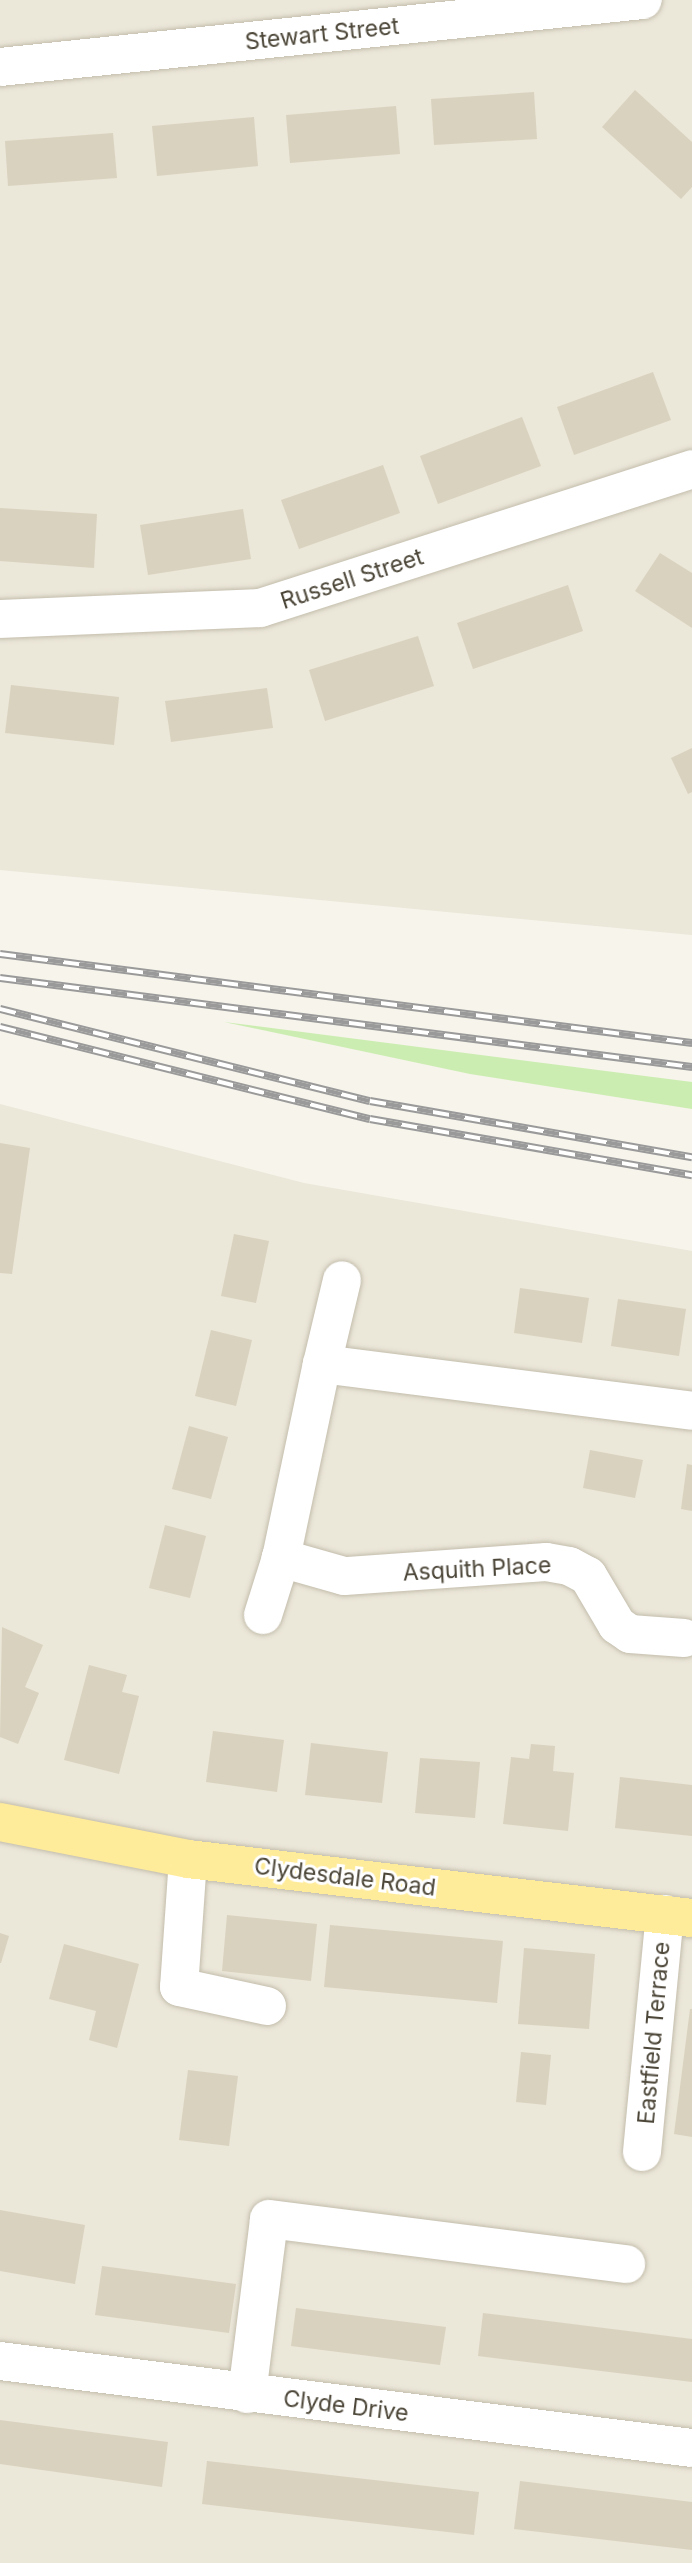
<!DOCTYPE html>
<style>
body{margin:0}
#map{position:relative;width:692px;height:2563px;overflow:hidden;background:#f6f4eb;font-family:Inter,sans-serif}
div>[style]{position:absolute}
.residential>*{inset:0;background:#ebe7d9}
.green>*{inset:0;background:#ccedb1}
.building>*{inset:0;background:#d9d2bf}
.roads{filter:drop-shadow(0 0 2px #c3bdac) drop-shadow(0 0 2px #c3bdac)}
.minor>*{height:38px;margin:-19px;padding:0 19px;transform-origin:19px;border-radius:19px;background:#fff}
.major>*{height:38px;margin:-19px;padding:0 19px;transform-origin:19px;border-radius:19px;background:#ffec9b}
.rail>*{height:8px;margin-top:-4px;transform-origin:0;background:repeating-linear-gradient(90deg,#fff 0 16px,#9a9a9a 0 32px);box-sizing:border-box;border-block:2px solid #9a9a9a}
span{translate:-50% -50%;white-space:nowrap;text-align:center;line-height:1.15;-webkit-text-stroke:6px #fff;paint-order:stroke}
.street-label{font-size:23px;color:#4c4638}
</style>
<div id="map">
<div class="residential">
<i style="clip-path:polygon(0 0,692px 0,692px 935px,0 870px)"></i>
<i style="clip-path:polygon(0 1104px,304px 1183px,692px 1251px,692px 2563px,0 2563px)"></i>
</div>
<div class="green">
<i style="clip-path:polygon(224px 1022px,692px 1082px,692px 1109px,470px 1074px)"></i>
</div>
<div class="building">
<i style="clip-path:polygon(635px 90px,692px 142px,692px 187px,681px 199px,602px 127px)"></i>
<i style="clip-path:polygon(534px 92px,537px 139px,434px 145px,431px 99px)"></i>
<i style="clip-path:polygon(396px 106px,400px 154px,290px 163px,286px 115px)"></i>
<i style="clip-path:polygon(254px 117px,258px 166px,157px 176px,152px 126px)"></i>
<i style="clip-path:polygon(113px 133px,117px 178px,8px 186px,5px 141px)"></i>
<i style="clip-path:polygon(653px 372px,671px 420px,574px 455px,557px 407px)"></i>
<i style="clip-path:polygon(522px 417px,541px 466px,438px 504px,420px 456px)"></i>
<i style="clip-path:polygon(383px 465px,400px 513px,299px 549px,281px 500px)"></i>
<i style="clip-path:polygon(0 508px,97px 514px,94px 568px,0 561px)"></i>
<i style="clip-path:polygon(243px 509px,251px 559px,148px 575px,140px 525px)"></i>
<i style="clip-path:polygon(660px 553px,692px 573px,692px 628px,635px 591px)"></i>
<i style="clip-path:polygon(568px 585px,583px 631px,473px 669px,457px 623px)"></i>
<i style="clip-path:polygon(418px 636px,434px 686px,325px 721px,309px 670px)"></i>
<i style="clip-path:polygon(11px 685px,119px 697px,114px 745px,5px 733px)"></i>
<i style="clip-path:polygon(267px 688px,273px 728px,171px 742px,165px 701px)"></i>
<i style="clip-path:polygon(692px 748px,692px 792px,688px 794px,671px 758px)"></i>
<i style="clip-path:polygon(0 1143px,30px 1148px,12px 1274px,0 1273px)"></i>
<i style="clip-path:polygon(234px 1234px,269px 1241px,256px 1303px,221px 1296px)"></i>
<i style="clip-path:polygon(520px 1288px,589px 1298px,582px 1343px,514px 1333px)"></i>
<i style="clip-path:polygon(618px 1299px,686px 1309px,679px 1356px,611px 1346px)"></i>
<i style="clip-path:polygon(211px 1330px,252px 1340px,236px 1406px,195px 1396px)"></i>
<i style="clip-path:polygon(189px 1426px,228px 1437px,211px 1499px,172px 1489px)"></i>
<i style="clip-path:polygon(590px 1450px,643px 1460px,635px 1498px,583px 1488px)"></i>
<i style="clip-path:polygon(687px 1464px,692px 1465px,692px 1511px,681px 1509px)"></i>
<i style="clip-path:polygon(165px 1525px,206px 1536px,190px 1598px,149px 1588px)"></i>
<i style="clip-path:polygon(2px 1627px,43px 1645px,25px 1687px,39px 1693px,18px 1744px,0 1737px)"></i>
<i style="clip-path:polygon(89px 1665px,127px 1675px,122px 1692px,139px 1696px,119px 1774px,64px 1760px)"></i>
<i style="clip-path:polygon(213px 1731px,284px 1740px,277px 1792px,206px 1782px)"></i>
<i style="clip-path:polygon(311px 1743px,388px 1752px,382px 1803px,305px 1795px)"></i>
<i style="clip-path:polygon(531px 1744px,555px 1746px,553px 1771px,574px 1773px,568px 1831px,503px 1824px,511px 1757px,529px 1759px)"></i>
<i style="clip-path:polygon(420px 1758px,480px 1762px,475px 1818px,415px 1813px)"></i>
<i style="clip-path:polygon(620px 1777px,692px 1785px,692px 1836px,615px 1828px)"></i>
<i style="clip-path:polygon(227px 1915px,317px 1924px,311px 1981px,222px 1971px)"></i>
<i style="clip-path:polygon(330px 1925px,503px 1941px,497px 2003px,324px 1987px)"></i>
<i style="clip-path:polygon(0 1933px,9px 1936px,1px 1963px,0 1963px)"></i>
<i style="clip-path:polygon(64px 1944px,139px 1964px,117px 2048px,89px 2040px,96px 2011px,49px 1999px)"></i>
<i style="clip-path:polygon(524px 1948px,595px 1954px,589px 2029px,518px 2024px)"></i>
<i style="clip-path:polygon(690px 2009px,692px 2009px,692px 2137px,674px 2134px)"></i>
<i style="clip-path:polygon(521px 2052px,551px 2055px,546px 2105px,516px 2102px)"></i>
<i style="clip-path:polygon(188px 2070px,238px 2076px,229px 2146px,179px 2140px)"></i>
<i style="clip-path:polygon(0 2210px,85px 2225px,75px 2284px,0 2271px)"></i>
<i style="clip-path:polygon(102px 2266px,236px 2284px,229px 2333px,95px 2315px)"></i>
<i style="clip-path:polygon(296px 2308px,446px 2327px,440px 2365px,291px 2346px)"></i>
<i style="clip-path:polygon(483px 2313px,692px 2339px,692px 2382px,478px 2356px)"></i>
<i style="clip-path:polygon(0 2420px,168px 2442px,162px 2487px,0 2464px)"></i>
<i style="clip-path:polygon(207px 2461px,479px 2492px,474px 2535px,202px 2504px)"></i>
<i style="clip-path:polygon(520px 2481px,692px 2502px,692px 2550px,514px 2529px)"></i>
</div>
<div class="roads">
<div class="minor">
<i style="left:0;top:67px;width:646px;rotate:-5.95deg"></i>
<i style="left:0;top:619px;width:260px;rotate:-2.4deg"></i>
<i style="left:260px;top:608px;width:454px;rotate:-17.8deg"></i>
<i style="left:322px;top:1364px;width:86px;rotate:-76.6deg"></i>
<i style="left:263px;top:1615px;width:60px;rotate:-72.5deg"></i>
<i style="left:684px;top:1638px;width:54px;rotate:-175.8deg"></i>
<i style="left:630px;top:1634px;width:16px;rotate:-145deg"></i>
<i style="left:617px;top:1625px;width:57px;rotate:-120.6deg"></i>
<i style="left:588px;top:1576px;width:21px;rotate:-152deg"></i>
<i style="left:569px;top:1566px;width:23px;rotate:-170deg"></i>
<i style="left:546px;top:1562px;width:202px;rotate:176deg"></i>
<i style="left:344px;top:1576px;width:66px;rotate:-164.1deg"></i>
<i style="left:281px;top:1558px;width:198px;rotate:-78.1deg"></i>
<i style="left:322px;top:1364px;width:373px;rotate:7.2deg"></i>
<i style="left:188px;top:1859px;width:128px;rotate:94deg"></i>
<i style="left:179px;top:1987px;width:90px;rotate:12.2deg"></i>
<i style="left:642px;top:2152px;width:239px;rotate:-84.5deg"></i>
<i style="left:0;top:2361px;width:697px;rotate:7.17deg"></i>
<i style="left:247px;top:2394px;width:176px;rotate:-82.8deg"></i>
<i style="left:269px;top:2219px;width:360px;rotate:7.2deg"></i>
</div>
<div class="major">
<i style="left:0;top:1822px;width:192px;rotate:11.1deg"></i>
<i style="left:188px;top:1859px;width:507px;rotate:6.68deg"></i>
</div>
</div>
<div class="rail">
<i style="left:0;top:954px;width:698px;rotate:7.33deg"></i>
<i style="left:0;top:978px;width:698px;rotate:7.33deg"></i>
<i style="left:0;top:1009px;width:381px;rotate:14deg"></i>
<i style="left:370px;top:1101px;width:327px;rotate:9.9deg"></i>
<i style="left:0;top:1027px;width:381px;rotate:14deg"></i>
<i style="left:370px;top:1119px;width:327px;rotate:9.9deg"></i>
</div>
<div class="street-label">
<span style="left:322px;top:34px;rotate:-6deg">Stewart Street</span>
<span style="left:352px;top:579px;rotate:-18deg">Russell Street</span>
<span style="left:477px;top:1569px;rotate:-3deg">Asquith Place</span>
<span style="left:345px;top:1877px;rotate:7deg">Clydesdale Road</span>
<span style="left:654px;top:2033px;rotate:-85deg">Eastfield Terrace</span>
<span style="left:346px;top:2406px;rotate:7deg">Clyde Drive</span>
</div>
</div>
